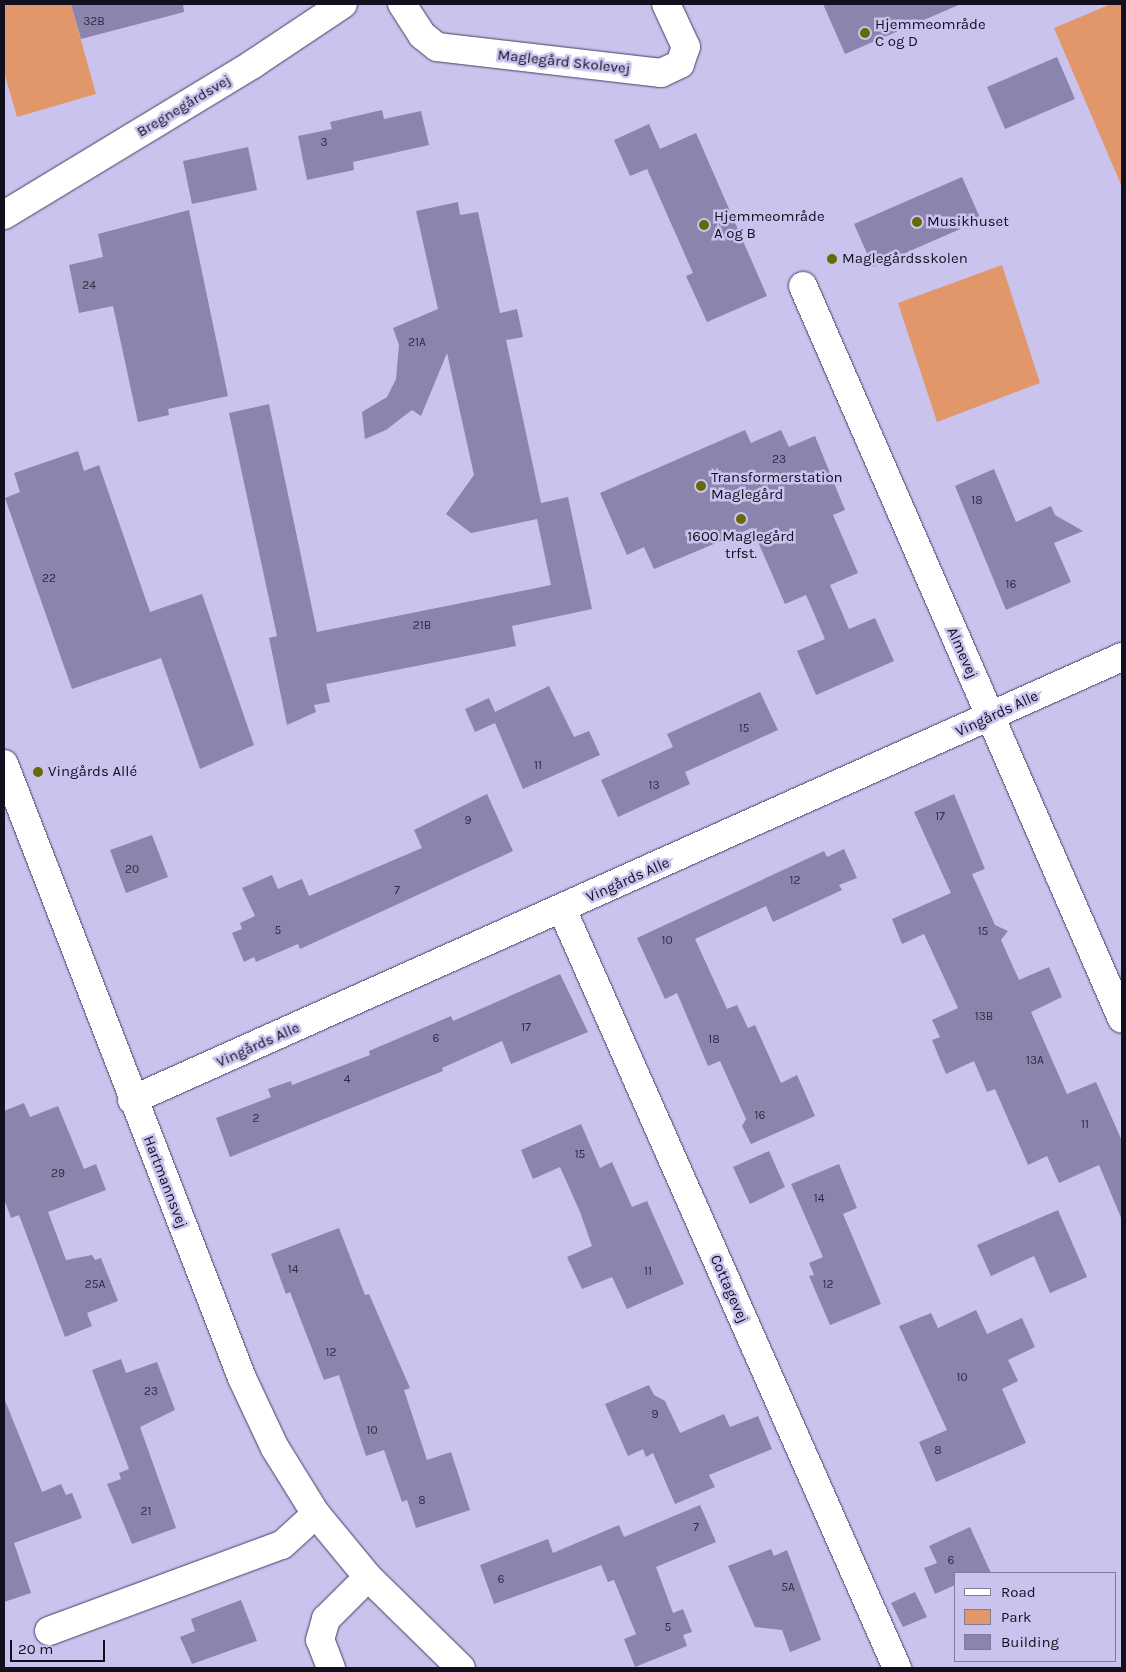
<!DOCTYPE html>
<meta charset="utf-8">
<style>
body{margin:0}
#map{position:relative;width:1126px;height:1672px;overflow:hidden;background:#c9c3ee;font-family:Karla,sans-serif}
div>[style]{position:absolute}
.green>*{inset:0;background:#e2976a}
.building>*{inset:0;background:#8b85ad}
.roads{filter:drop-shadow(0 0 1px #464064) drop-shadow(0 0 1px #464064)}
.minor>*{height:28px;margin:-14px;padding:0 14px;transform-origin:14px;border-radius:14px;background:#fff}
.dots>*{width:14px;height:14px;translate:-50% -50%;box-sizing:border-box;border:2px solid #c9c3ee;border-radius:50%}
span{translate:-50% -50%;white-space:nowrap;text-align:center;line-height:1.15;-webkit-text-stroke:5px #c9c3ee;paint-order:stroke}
.number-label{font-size:12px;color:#302c42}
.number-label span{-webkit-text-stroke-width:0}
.poi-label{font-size:15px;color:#120f1e}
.left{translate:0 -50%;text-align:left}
.street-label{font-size:15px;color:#120f1e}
.frame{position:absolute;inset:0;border:5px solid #120f1e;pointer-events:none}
.legend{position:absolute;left:954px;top:1572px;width:162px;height:90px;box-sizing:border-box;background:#c9c3ee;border:1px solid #807b9b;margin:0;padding:6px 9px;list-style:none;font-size:15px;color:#120f1e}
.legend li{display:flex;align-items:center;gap:10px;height:25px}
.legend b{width:25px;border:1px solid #807b9b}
.scale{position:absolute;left:10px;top:1640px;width:95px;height:22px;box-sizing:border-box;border:2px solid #120f1e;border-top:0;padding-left:6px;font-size:15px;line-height:18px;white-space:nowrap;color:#120f1e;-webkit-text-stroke:4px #c9c3ee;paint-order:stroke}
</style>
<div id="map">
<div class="green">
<i style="clip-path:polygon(4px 4px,71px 4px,96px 94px,17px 117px,4px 72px)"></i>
<i style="clip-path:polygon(1111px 4px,1122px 4px,1122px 187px,1054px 28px)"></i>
<i style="clip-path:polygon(1002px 265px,1040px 383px,937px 422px,898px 303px)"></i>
</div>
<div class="building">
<i style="clip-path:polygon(71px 4px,183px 4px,184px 12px,81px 39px)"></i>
<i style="clip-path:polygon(823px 4px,961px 4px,845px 54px)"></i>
<i style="clip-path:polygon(1057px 57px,1075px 99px,1005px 129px,987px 87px)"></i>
<i style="clip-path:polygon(382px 110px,384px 119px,421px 111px,429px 145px,353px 162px,354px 170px,307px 180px,298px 136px,332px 129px,330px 122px)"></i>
<i style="clip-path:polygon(649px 124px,660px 149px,696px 133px,767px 296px,707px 322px,686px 276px,693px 273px,647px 169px,630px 176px,614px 140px)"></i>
<i style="clip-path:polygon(248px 147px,257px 190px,192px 204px,183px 161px)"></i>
<i style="clip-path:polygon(962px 177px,981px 220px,873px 267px,854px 224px)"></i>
<i style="clip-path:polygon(458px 202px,460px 215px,478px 212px,500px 313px,517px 309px,523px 337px,506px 340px,541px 503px,568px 497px,592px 609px,512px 626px,516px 646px,326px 684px,330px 702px,314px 705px,316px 712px,287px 725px,269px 638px,277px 636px,229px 413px,269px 404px,317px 632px,551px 585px,537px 519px,471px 533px,446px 514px,474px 475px,447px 353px,421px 416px,412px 410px,386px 430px,365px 439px,362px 412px,387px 397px,396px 379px,399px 345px,393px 328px,438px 309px,416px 211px)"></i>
<i style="clip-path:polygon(189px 210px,228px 396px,168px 409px,169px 415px,138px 422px,113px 306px,79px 313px,69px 265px,103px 257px,98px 234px)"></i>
<i style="clip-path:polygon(745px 430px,751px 443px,781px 430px,789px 447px,815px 436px,845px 510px,833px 515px,858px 573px,830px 585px,849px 629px,875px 618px,894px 661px,816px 695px,797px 651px,825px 639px,806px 595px,785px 604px,752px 528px,654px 569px,644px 547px,627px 555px,600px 493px)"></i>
<i style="clip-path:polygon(78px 451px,84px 471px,99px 465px,150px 612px,202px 594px,254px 745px,200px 769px,161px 658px,72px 689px,5px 498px,20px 492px,14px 473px)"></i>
<i style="clip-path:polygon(994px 469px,1016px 522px,1051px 506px,1055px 515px,1083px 531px,1054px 543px,1071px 582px,1006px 610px,955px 486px)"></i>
<i style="clip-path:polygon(549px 686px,574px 737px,589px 731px,600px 755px,523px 789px,495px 723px,475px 732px,465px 709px,489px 698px,495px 712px)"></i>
<i style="clip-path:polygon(760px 692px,778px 730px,685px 772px,690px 784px,618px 817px,601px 780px,673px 747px,667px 734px)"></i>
<i style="clip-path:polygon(487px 794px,513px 851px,300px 949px,298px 944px,256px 962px,254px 957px,244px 962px,232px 933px,242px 929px,240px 923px,255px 916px,242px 888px,272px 875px,278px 889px,302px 879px,309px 896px,422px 848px,414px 830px)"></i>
<i style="clip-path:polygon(954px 794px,985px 869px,972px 874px,995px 925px,1008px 931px,1001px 940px,1019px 980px,1049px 967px,1062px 997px,1031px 1012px,1067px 1094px,1096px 1082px,1122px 1141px,1122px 1220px,1099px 1165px,1059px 1183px,1047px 1156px,1028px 1165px,995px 1089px,987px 1092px,974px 1061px,946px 1074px,932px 1040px,940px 1037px,932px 1020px,958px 1008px,924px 934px,902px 944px,892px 919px,951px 893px,914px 812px)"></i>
<i style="clip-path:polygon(152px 835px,168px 877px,126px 893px,110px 850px)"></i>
<i style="clip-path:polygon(844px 849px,857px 878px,839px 885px,842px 890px,773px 922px,766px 906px,695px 939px,727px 1009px,737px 1005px,748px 1028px,755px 1025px,781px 1083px,797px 1075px,815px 1116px,751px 1144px,742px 1126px,746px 1119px,720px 1061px,708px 1066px,677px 993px,665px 999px,637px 938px,824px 851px,827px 857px)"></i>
<i style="clip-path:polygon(560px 974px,588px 1032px,511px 1064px,502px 1041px,442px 1068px,443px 1071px,230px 1157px,216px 1118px,271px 1097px,268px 1089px,291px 1081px,292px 1085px,370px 1055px,369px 1051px,451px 1016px,453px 1021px)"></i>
<i style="clip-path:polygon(24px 1103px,30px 1117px,58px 1106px,84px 1169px,96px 1164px,106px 1190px,48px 1212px,66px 1260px,92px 1255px,95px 1260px,101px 1258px,118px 1301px,87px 1313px,92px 1326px,65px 1337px,19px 1215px,11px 1218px,4px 1199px,4px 1111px)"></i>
<i style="clip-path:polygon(581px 1124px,600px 1168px,612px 1162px,632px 1207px,647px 1201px,684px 1284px,627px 1309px,612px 1277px,582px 1289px,567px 1257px,592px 1246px,580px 1212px,560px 1167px,533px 1179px,521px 1150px)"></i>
<i style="clip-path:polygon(769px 1151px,785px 1187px,750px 1204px,733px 1167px)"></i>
<i style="clip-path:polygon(839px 1164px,857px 1208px,843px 1214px,881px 1304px,830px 1325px,809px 1276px,814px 1275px,809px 1263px,823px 1257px,791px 1184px)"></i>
<i style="clip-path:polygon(1058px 1210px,1087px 1277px,1050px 1293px,1034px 1256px,991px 1276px,977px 1245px)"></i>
<i style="clip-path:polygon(339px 1228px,365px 1295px,369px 1294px,410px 1388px,404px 1390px,427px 1460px,451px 1452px,470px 1510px,416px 1528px,407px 1500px,402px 1502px,384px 1450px,366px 1456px,339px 1375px,324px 1380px,290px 1292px,286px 1294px,271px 1254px)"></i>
<i style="clip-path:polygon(976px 1310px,987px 1334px,1022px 1318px,1035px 1347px,1008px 1360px,1018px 1381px,1002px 1389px,1026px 1443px,936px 1482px,919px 1442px,947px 1430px,899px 1326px,931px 1313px,938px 1328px)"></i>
<i style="clip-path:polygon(121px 1359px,126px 1373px,157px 1362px,175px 1410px,140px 1427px,176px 1528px,132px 1544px,107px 1484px,121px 1479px,119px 1473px,129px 1469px,92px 1370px)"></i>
<i style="clip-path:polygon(649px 1385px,654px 1395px,665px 1401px,680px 1433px,724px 1414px,730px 1427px,758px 1416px,772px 1449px,709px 1475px,715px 1487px,675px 1504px,653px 1453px,646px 1457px,643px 1449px,628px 1456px,605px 1404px)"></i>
<i style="clip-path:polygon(4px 1398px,42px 1492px,61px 1484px,66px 1495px,72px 1493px,82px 1518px,14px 1543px,31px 1593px,4px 1602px)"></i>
<i style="clip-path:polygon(700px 1505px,716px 1542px,656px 1567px,673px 1613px,683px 1609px,692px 1632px,683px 1635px,687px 1646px,635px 1667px,624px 1639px,636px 1634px,614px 1580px,608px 1582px,601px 1565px,494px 1604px,480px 1565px,548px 1539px,553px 1553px,619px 1525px,624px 1537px)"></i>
<i style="clip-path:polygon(970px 1527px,991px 1573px,955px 1573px,955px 1585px,935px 1594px,924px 1568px,937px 1563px,929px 1546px)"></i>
<i style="clip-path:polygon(771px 1549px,774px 1556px,787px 1550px,821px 1640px,790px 1652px,782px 1630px,755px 1627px,728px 1566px)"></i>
<i style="clip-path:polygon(915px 1592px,927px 1617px,903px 1627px,891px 1603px)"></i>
<i style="clip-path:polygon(241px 1600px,257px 1641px,192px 1664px,180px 1637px,195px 1631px,191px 1619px)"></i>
</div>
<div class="roads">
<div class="minor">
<i style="left:402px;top:4px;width:37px;rotate:57deg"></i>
<i style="left:422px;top:35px;width:19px;rotate:39deg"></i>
<i style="left:437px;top:47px;width:226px;rotate:6.6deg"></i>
<i style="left:661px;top:73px;width:21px;rotate:-25deg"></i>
<i style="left:680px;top:64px;width:18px;rotate:-71deg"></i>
<i style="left:686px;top:47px;width:47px;rotate:-114.9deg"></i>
<i style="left:4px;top:215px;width:291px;rotate:-31.2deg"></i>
<i style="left:253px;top:64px;width:108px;rotate:-33.7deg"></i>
<i style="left:803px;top:286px;width:799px;rotate:66.48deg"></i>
<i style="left:4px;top:764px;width:659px;rotate:68.81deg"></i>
<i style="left:242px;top:1378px;width:77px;rotate:64.8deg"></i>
<i style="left:275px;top:1448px;width:78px;rotate:58.2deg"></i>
<i style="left:316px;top:1514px;width:82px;rotate:50.5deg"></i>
<i style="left:368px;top:1577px;width:130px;rotate:44.4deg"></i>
<i style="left:562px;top:909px;width:830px;rotate:66.18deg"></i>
<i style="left:132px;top:1100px;width:1085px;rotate:-24.11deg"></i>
<i style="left:49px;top:1631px;width:248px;rotate:-20.3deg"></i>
<i style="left:282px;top:1545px;width:46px;rotate:-42.4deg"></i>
<i style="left:331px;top:1668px;width:30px;rotate:-111deg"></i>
<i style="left:320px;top:1640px;width:22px;rotate:-74deg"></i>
<i style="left:326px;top:1619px;width:59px;rotate:-45deg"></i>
</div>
</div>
<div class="dots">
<i style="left:865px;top:33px;background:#676908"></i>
<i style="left:917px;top:222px;background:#676908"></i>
<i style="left:704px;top:225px;background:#676908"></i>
<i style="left:832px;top:259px;background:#676908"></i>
<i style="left:701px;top:486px;background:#676908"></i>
<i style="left:741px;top:519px;background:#676908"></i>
<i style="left:38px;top:772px;background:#676908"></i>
</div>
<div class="number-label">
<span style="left:94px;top:22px">32B</span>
<span style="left:324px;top:143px">3</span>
<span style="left:89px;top:286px">24</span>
<span style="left:417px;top:343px">21A</span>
<span style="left:779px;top:460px">23</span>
<span style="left:977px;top:501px">18</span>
<span style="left:49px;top:579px">22</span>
<span style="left:1011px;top:585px">16</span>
<span style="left:422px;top:626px">21B</span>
<span style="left:744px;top:729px">15</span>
<span style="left:538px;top:766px">11</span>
<span style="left:654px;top:786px">13</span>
<span style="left:940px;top:817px">17</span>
<span style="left:468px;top:821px">9</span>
<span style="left:132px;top:870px">20</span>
<span style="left:795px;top:881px">12</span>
<span style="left:397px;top:891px">7</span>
<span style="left:278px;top:931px">5</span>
<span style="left:983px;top:932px">15</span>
<span style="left:667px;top:941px">10</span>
<span style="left:984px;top:1017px">13B</span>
<span style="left:526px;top:1028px">17</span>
<span style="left:436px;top:1039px">6</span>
<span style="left:714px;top:1040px">18</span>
<span style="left:1035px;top:1061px">13A</span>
<span style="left:347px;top:1080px">4</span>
<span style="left:760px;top:1116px">16</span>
<span style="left:256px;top:1119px">2</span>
<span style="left:1085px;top:1125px">11</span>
<span style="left:580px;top:1155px">15</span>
<span style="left:58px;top:1174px">29</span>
<span style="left:819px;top:1199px">14</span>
<span style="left:293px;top:1270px">14</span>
<span style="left:648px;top:1272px">11</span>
<span style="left:95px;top:1285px">25A</span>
<span style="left:828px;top:1285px">12</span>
<span style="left:331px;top:1353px">12</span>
<span style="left:962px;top:1378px">10</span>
<span style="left:151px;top:1392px">23</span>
<span style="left:655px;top:1415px">9</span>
<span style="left:372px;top:1431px">10</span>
<span style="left:938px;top:1451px">8</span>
<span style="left:422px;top:1501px">8</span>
<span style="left:146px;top:1512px">21</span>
<span style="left:696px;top:1528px">7</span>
<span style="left:951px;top:1561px">6</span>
<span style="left:501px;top:1580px">6</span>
<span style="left:788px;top:1588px">5A</span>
<span style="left:668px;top:1628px">5</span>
</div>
<div class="poi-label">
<span class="left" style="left:875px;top:33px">Hjemmeområde<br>C og D</span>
<span class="left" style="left:714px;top:225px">Hjemmeområde<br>A og B</span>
<span class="left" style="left:927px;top:222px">Musikhuset</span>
<span class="left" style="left:842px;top:259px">Maglegårdsskolen</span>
<span class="left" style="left:711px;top:486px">Transformerstation<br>Maglegård</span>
<span style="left:741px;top:545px">1600 Maglegård<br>trfst.</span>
<span class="left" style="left:48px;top:772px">Vingårds Allé</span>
</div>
<div class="street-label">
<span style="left:564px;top:62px;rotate:6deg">Maglegård Skolevej</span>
<span style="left:184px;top:106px;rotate:-31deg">Bregnegårdsvej</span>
<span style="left:962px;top:653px;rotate:66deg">Almevej</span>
<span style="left:997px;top:714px;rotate:-25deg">Vingårds Alle</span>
<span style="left:628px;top:880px;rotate:-24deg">Vingårds Alle</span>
<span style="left:258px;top:1045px;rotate:-24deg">Vingårds Alle</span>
<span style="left:165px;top:1182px;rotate:69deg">Hartmannsvej</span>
<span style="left:729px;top:1289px;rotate:66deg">Cottagevej</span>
</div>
<div class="frame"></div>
<ul class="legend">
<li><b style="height:6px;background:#fff"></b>Road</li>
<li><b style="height:14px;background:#e2976a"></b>Park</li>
<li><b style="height:14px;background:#8b85ad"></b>Building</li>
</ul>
<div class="scale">20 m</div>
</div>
